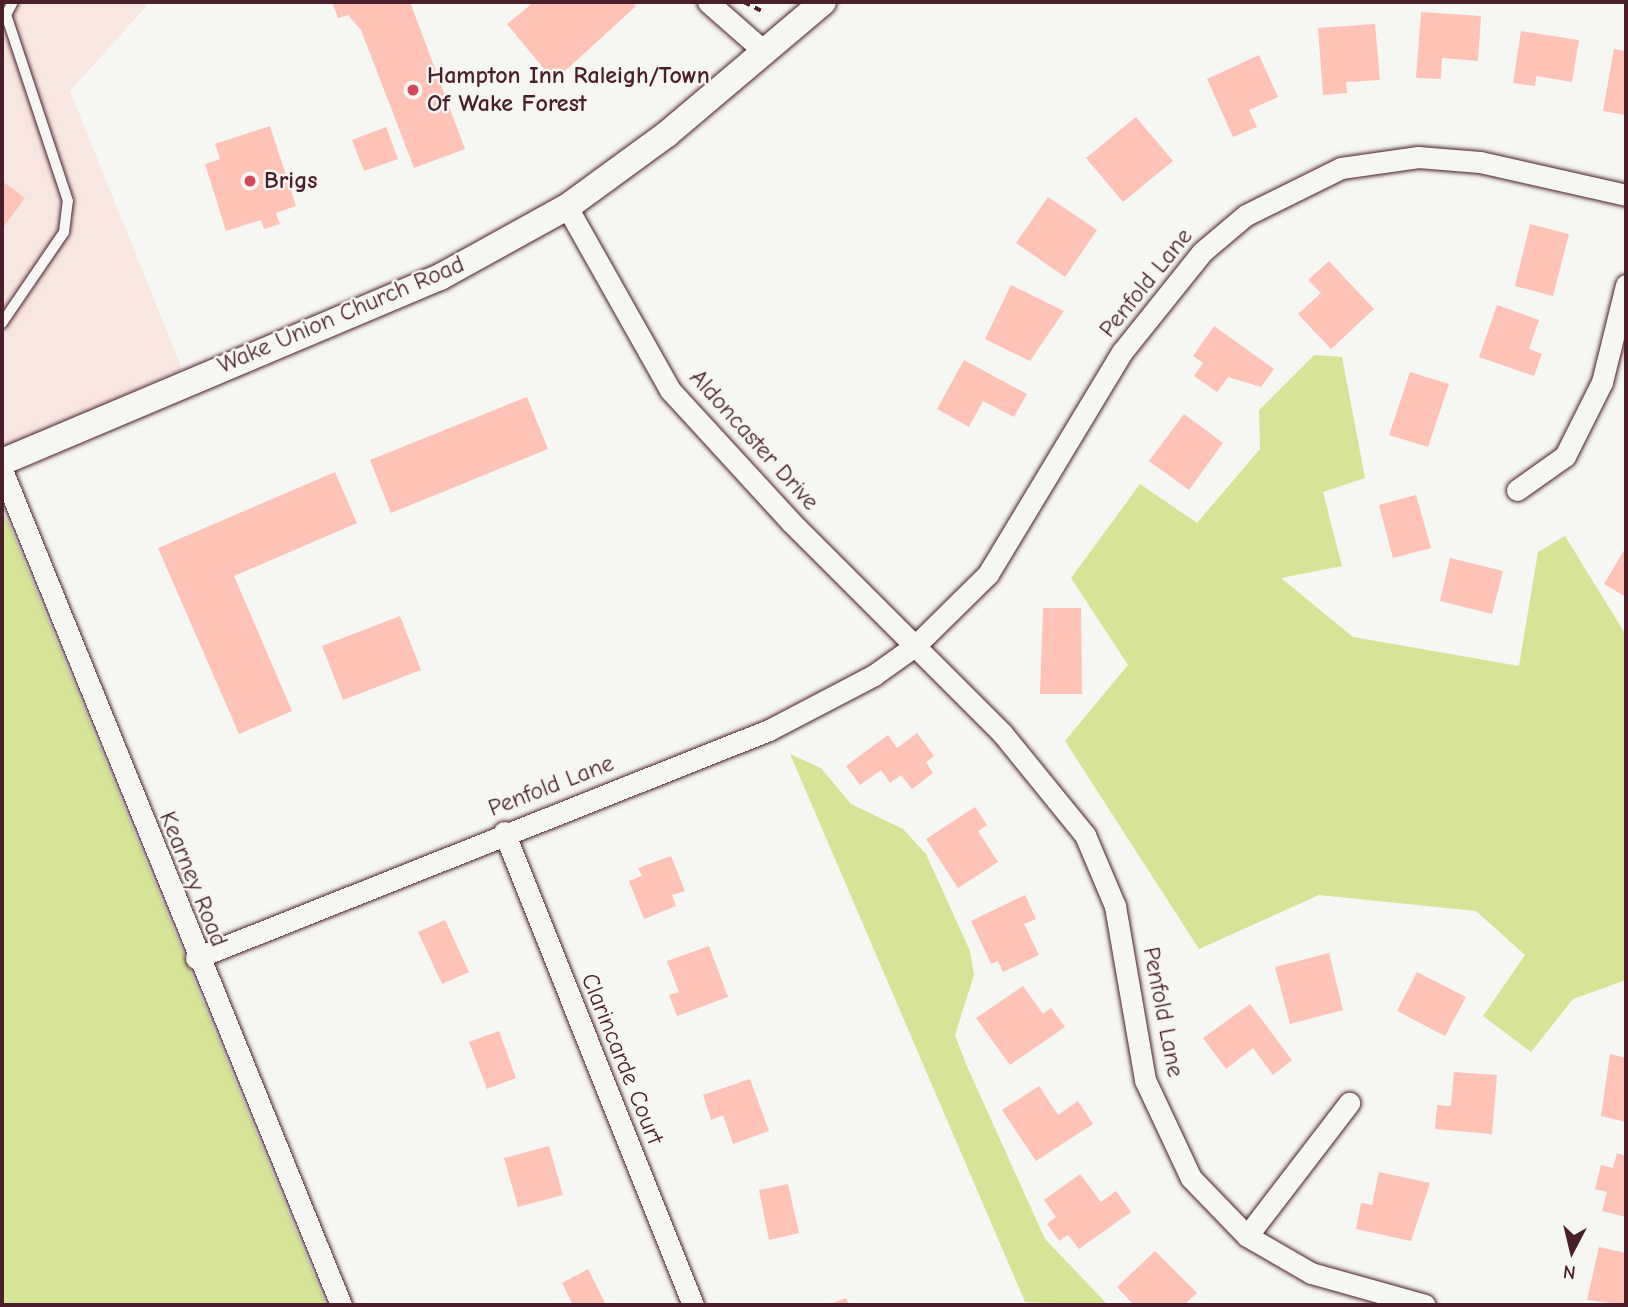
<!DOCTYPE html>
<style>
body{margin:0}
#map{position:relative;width:1628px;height:1307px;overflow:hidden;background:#f6f6f2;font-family:"Comic Neue",sans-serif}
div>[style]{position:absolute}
.built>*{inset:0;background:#f8e6e0}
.green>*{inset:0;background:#d5e497}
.building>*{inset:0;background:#fec2b7}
.path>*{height:3.5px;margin-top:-1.75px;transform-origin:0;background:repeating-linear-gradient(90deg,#4a1f2b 0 7px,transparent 0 12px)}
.roads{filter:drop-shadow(0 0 2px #4a1f2b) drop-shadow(0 0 2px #4a1f2b)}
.service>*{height:10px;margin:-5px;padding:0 5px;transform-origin:5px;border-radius:5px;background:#f6f6f2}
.minor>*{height:21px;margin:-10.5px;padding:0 10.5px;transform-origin:10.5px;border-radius:10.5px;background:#f6f6f2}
.tertiary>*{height:26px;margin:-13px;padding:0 13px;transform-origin:13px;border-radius:13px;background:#f6f6f2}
.dots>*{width:19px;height:19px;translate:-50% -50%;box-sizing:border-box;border:4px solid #f6f6f2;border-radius:50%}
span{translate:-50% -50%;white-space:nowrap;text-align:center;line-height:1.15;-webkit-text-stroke:5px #f6f6f2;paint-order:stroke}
.poi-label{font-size:24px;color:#4a1f2b;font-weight:700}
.left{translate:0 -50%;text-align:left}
.street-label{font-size:24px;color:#4a1f2b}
.frame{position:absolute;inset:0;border:4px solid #4a1f2b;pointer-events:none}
.north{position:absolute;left:1537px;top:1216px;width:70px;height:70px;-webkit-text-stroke:5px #f6f6f2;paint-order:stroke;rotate:187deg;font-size:19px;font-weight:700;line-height:28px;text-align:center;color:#4a1f2b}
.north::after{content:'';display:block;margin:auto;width:24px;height:32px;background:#4a1f2b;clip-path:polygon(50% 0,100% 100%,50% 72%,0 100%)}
</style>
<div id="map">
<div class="built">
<i style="clip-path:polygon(2px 2px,150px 2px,70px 91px,182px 369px,2px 453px)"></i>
</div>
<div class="green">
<i style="clip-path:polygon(1314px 355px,1342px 357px,1365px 478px,1323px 492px,1342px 566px,1281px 578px,1353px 637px,1519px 666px,1538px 552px,1565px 536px,1626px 635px,1626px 980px,1573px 999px,1531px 1052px,1483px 1016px,1525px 955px,1476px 911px,1319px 895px,1199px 949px,1065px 741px,1128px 665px,1071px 578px,1140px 484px,1197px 523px,1260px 449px,1259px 410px)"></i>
<i style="clip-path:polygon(2px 512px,9px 524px,326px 1305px,2px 1305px)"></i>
<i style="clip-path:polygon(790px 754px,821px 768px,851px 804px,903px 829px,926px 854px,970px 951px,974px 975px,955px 1035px,966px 1064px,1045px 1239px,1108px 1305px,1025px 1302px)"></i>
</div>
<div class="building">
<i style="clip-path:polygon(332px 2px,410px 2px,465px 149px,414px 168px,361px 30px,348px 15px,338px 18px)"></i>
<i style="clip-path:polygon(534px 2px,633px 2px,636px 6px,554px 81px,507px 24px)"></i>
<i style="clip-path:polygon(1421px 12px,1481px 16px,1478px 61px,1442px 58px,1441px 79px,1416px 78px)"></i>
<i style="clip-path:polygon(1375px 24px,1380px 80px,1346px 82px,1347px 93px,1323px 95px,1318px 28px)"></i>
<i style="clip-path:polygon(1521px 31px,1579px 40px,1572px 82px,1536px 76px,1535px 86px,1513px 83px)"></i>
<i style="clip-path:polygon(1614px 49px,1626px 51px,1626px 115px,1603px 111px)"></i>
<i style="clip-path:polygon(1259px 55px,1278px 97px,1249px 110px,1257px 127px,1233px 137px,1207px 79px)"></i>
<i style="clip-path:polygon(1136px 117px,1173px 161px,1123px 202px,1086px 158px)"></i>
<i style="clip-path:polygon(270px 126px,296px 206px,276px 213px,280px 224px,264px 229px,261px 220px,226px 231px,205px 164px,220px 159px,215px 144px)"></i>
<i style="clip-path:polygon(386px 127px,398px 159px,364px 171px,352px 140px)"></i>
<i style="clip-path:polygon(2px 181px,25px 198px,2px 229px)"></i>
<i style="clip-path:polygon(1048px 197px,1097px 230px,1065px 277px,1016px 243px)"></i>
<i style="clip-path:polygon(1530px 224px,1569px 234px,1553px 296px,1515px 286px)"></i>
<i style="clip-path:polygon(1329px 261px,1374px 309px,1331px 349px,1298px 314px,1321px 293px,1308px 280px)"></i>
<i style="clip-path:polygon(1011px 285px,1064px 311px,1030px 361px,985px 339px)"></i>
<i style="clip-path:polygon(1497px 305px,1539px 320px,1529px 349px,1542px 354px,1534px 376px,1479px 357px)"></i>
<i style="clip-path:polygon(1214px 326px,1274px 369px,1261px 387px,1228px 377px,1217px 392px,1194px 376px,1203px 363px,1193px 356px)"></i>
<i style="clip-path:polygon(964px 360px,1027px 394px,1014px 417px,983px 401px,969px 427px,937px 409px)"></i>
<i style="clip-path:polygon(1410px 372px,1449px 384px,1428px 447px,1389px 435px)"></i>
<i style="clip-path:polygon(527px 397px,548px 449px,391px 513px,370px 460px)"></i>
<i style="clip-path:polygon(1184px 414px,1223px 443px,1189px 490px,1149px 461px)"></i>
<i style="clip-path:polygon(335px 472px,357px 523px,234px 576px,292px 711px,239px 734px,158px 548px)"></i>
<i style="clip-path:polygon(1416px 495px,1431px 548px,1393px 558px,1379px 505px)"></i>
<i style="clip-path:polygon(1626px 547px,1626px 597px,1604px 584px)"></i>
<i style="clip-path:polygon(1450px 558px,1503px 571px,1492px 614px,1440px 601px)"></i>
<i style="clip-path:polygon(1043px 608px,1081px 608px,1082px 694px,1040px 694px)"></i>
<i style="clip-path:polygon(400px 616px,421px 670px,343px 700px,322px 646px)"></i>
<i style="clip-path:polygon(917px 733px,934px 756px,926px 762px,933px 773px,912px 789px,901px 775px,890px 783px,881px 770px,860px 785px,846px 766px,888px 735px,897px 748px)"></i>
<i style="clip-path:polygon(975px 807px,987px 825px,978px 831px,998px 862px,958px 888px,926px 839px)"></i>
<i style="clip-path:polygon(671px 856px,685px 891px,672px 895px,676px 906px,644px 919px,629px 881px,642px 876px,638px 868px)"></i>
<i style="clip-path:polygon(1025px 895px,1036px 919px,1024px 924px,1039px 955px,1003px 972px,998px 961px,991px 964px,971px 921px)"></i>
<i style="clip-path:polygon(445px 920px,469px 972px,442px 984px,418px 932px)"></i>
<i style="clip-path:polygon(709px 946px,728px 997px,677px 1016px,669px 995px,679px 992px,667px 961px)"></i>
<i style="clip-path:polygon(1329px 953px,1343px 1010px,1290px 1024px,1275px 967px)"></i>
<i style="clip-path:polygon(1417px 972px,1466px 997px,1445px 1036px,1397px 1011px)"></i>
<i style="clip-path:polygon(1023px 986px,1043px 1014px,1051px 1008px,1065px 1027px,1010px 1065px,976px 1018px)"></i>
<i style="clip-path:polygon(1250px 1004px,1292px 1060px,1273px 1075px,1253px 1048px,1226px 1069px,1203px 1038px)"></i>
<i style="clip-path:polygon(499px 1031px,516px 1078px,487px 1089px,469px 1042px)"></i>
<i style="clip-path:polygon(1610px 1054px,1626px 1058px,1626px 1122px,1601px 1116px)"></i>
<i style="clip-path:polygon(1454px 1072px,1497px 1075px,1492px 1134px,1435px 1129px,1437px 1105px,1451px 1106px)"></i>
<i style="clip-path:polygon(750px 1079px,769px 1131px,733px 1144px,723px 1115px,711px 1120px,703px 1095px)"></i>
<i style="clip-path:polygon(1039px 1086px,1058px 1115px,1078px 1101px,1093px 1124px,1036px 1161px,1002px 1110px)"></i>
<i style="clip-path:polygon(549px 1146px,563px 1195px,518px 1207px,504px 1158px)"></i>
<i style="clip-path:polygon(1617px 1153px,1626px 1156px,1626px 1217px,1602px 1211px,1607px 1192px,1595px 1189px,1601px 1165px,1613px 1168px)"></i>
<i style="clip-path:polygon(1379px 1172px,1430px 1183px,1411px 1241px,1356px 1229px,1361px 1203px,1372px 1205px)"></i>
<i style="clip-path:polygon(1080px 1174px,1101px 1202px,1116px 1191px,1131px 1212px,1079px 1249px,1068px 1235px,1059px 1241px,1047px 1224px,1056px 1217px,1044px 1200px)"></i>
<i style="clip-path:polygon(788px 1184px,799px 1233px,769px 1240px,759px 1190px)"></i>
<i style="clip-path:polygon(1599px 1247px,1626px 1253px,1626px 1305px,1587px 1300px)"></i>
<i style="clip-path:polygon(1155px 1251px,1197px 1293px,1184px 1305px,1134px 1305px,1117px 1287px)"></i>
<i style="clip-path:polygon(588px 1269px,606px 1305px,573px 1305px,562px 1283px)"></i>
<i style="clip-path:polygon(846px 1298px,849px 1305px,827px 1305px)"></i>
</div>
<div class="path">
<i style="left:744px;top:2px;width:20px;rotate:27deg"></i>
</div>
<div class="roads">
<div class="service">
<i style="left:2px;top:323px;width:110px;rotate:-55.7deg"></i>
<i style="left:64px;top:232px;width:31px;rotate:-83deg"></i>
<i style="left:68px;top:201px;width:196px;rotate:-108.4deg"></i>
<i style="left:6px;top:15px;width:15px;rotate:-62deg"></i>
</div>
<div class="minor">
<i style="left:708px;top:2px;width:76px;rotate:41.3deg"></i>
<i style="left:567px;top:207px;width:210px;rotate:60.6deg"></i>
<i style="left:670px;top:390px;width:179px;rotate:47.5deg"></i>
<i style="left:791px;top:522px;width:298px;rotate:45deg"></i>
<i style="left:1002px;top:733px;width:132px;rotate:50.9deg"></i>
<i style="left:1085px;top:835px;width:77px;rotate:67.1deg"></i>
<i style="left:1115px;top:906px;width:177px;rotate:80.2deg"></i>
<i style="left:1145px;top:1080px;width:108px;rotate:64.9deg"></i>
<i style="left:1191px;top:1178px;width:81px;rotate:46deg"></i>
<i style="left:1247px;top:1236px;width:74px;rotate:30deg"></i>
<i style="left:1311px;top:1273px;width:118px;rotate:15.7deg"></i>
<i style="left:2px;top:470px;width:901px;rotate:67.9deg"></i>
<i style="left:1517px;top:490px;width:59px;rotate:-35.3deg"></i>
<i style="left:1565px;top:456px;width:83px;rotate:-63.4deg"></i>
<i style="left:1602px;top:382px;width:100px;rotate:-76.1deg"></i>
<i style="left:504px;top:832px;width:509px;rotate:68.22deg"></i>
<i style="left:196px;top:958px;width:617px;rotate:-21.7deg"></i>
<i style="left:769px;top:730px;width:119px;rotate:-27.6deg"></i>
<i style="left:874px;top:675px;width:52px;rotate:-35.5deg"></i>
<i style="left:916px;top:645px;width:101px;rotate:-44.6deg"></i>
<i style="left:988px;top:574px;width:259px;rotate:-58.9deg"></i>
<i style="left:1122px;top:352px;width:128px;rotate:-51.3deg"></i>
<i style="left:1202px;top:252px;width:57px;rotate:-40.1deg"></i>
<i style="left:1246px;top:215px;width:106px;rotate:-26.3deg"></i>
<i style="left:1341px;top:168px;width:78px;rotate:-8.1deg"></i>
<i style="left:1418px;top:157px;width:62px;rotate:4.6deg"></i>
<i style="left:1480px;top:162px;width:150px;rotate:12.7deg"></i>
<i style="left:1247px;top:1236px;width:168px;rotate:-52.5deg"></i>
</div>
<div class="tertiary">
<i style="left:2px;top:462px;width:475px;rotate:-22.9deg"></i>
<i style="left:440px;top:277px;width:145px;rotate:-28.9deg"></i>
<i style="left:567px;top:207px;width:124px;rotate:-36.1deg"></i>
<i style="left:667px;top:134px;width:204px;rotate:-40.2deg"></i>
</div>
</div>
<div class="dots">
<i style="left:413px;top:90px;background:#d1495b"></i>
<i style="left:250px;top:181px;background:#d1495b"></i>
</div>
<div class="poi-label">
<span class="left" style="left:427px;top:90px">Hampton Inn Raleigh/Town<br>Of Wake Forest</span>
<span class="left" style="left:264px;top:181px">Brigs</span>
</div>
<div class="street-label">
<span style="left:1146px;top:283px;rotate:-51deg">Penfold Lane</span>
<span style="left:341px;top:315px;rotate:-23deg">Wake Union Church Road</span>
<span style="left:754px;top:440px;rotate:48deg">Aldoncaster Drive</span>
<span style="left:551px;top:786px;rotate:-21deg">Penfold Lane</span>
<span style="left:193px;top:879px;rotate:68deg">Kearney Road</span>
<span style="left:1163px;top:1012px;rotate:79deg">Penfold Lane</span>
<span style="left:622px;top:1059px;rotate:68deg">Clarincarde Court</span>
</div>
<div class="frame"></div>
<div class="north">N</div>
</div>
